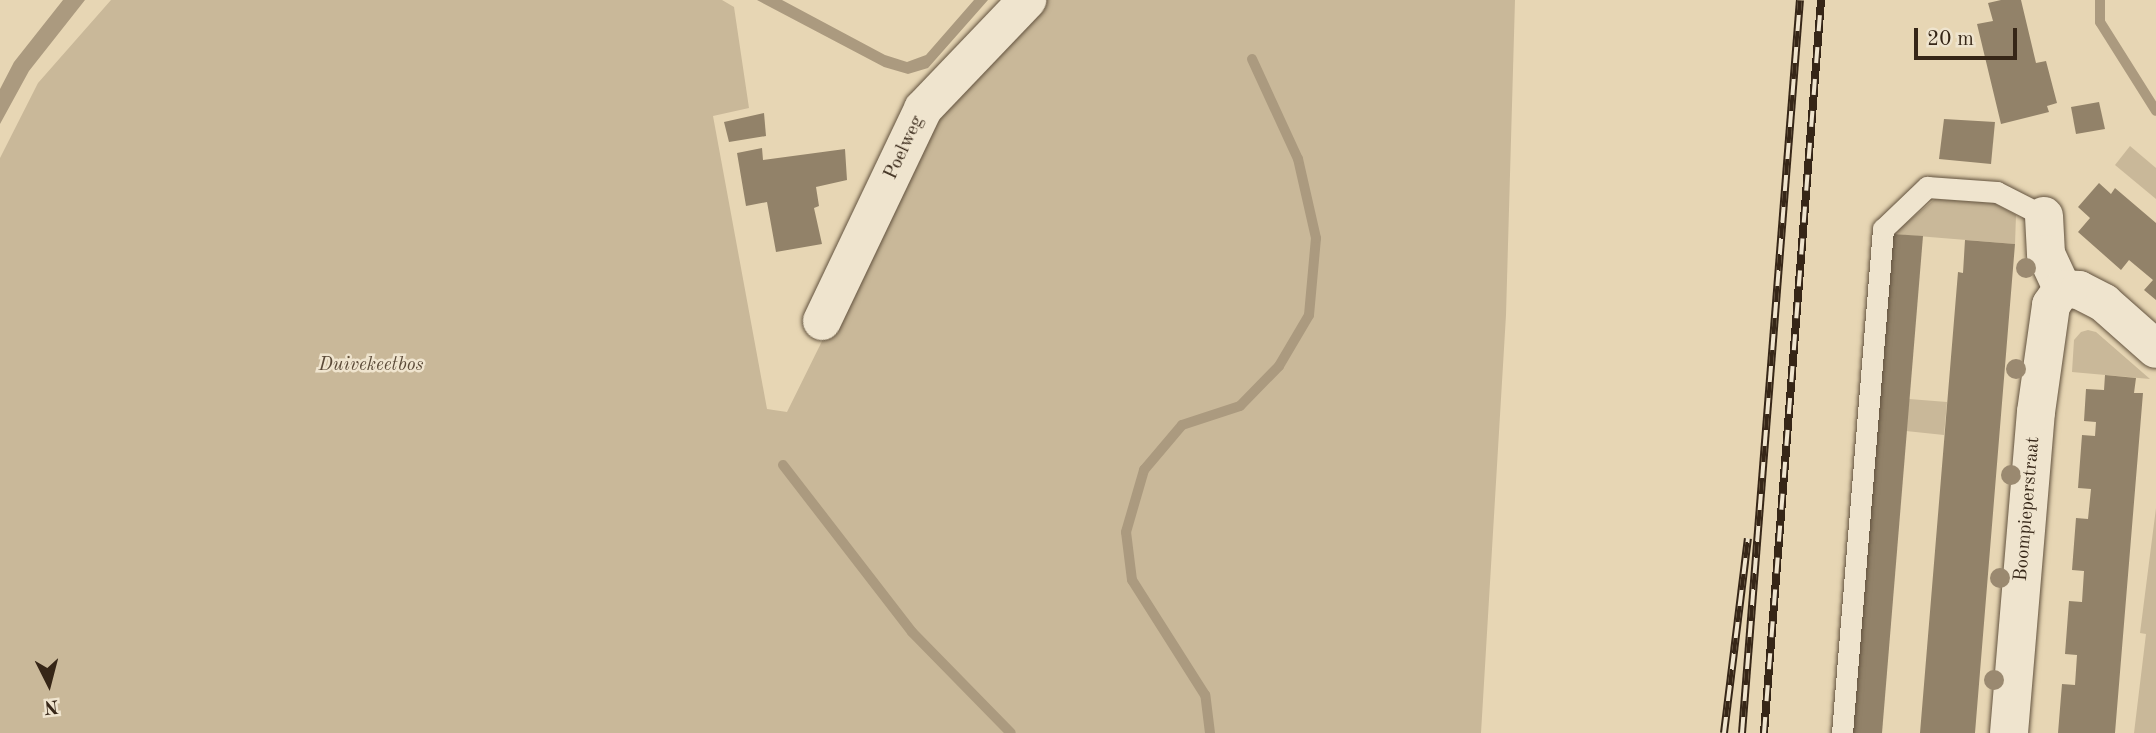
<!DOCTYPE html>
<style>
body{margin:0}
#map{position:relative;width:2156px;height:733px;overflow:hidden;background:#e7d6b4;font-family:"Old Standard TT",serif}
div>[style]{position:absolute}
.green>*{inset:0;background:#c9b899}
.water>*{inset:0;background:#ab9a7f}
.stream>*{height:10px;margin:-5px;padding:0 5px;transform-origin:5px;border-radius:5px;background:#ab9a7f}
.building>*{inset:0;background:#928269}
.roads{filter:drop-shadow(0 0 2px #62523e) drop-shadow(0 0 2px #62523e)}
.service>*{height:21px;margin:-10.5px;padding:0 10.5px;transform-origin:10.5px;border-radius:10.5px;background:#efe4ce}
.minor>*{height:38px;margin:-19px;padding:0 19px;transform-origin:19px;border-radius:19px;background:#efe4ce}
.rail>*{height:8px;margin-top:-4px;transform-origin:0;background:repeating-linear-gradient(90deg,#efe4ce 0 16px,#362617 0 32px);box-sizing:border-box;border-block:2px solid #362617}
.trees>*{width:20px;height:20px;margin:-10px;border-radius:50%;background:#9a8970}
span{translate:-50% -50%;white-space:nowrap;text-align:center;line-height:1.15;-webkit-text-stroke:5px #efe4ce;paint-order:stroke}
.street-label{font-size:19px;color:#362617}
.park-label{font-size:19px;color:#5b4a38;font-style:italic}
.north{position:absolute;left:14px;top:649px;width:70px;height:70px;-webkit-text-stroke:5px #efe4ce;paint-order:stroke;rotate:174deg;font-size:19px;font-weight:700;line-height:28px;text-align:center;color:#362617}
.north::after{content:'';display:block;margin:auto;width:24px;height:32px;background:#362617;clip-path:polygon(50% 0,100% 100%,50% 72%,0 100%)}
.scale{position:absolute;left:1914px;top:28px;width:103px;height:32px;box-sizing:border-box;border:4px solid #362617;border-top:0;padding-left:9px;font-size:21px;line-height:24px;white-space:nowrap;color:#362617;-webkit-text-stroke:5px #efe4ce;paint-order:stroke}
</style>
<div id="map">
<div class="green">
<i style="clip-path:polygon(111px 0,722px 0,734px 7px,749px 108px,713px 116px,767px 409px,787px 412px,952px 78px,1031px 0,1515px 0,1506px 315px,1481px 733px,0 733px,0 158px,38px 83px)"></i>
<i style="clip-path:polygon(2130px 146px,2156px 168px,2156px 199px,2115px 165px)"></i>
<i style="clip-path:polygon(1935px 199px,1994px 203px,2016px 215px,2015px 244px,1893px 234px)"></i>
<i style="clip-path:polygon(2088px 330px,2096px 332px,2150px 379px,2072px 372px,2074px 340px,2081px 332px)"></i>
<i style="clip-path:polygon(1909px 399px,1947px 402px,1944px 435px,1906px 431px)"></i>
<i style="clip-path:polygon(2156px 508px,2156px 733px,2134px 733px,2146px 634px,2140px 633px)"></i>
</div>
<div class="water">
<i style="clip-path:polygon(63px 0,85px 0,29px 71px,0 124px,0 89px,14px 62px)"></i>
<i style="clip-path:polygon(757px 0,782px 0,885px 55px,907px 62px,926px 55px,974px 0,988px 0,928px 68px,908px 74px,884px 67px)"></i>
</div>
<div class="stream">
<i style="left:2100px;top:0;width:22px;rotate:90deg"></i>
<i style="left:2100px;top:22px;width:105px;rotate:57.8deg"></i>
<i style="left:783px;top:465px;width:211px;rotate:52.3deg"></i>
<i style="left:912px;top:632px;width:141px;rotate:45.6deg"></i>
<i style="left:1210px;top:733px;width:38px;rotate:-97deg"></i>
<i style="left:1205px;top:695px;width:136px;rotate:-122.4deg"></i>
<i style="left:1132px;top:580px;width:48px;rotate:-97.1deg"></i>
<i style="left:1126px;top:532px;width:65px;rotate:-73.8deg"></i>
<i style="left:1144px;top:470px;width:59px;rotate:-49.8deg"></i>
<i style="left:1182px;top:425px;width:61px;rotate:-18.1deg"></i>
<i style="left:1240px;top:406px;width:56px;rotate:-45.7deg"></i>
<i style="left:1279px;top:366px;width:59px;rotate:-59.5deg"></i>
<i style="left:1309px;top:315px;width:77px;rotate:-84.8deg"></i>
<i style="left:1316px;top:238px;width:81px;rotate:-102.8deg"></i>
<i style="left:1298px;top:159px;width:110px;rotate:-114.7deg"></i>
</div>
<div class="building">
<i style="clip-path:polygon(2001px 0,2021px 0,2036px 63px,2046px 61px,2057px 103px,2047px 106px,2049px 112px,2001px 124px,1977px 24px,1993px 21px,1988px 3px)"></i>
<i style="clip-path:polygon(2099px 102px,2105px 129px,2076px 134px,2071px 107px)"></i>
<i style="clip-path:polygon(764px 113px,766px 136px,729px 142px,724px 122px)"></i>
<i style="clip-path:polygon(1944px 119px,1995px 122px,1991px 164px,1939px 159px)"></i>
<i style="clip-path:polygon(762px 148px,763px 160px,845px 149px,847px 180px,816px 187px,819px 206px,814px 208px,822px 244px,776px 252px,767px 202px,746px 206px,737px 153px)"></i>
<i style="clip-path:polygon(2099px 183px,2111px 194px,2115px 188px,2156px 223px,2156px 300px,2144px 290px,2153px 280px,2129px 260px,2121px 270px,2078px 232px,2090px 218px,2078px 207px)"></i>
<i style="clip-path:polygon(1893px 234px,1923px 236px,1882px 733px,1852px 733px)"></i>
<i style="clip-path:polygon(1965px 240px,2015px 244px,1975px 733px,1920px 733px,1958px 272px,1963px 273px)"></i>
<i style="clip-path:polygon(2105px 375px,2136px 378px,2134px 393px,2143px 393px,2115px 733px,2058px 733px,2062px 684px,2075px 685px,2077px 655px,2065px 654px,2069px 601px,2082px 602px,2084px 571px,2072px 570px,2076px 518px,2088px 519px,2091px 489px,2078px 488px,2082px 435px,2095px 436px,2096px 422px,2084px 421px,2086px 389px,2104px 390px)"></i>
</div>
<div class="roads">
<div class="service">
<i style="left:1842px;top:733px;width:506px;rotate:-85.35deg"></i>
<i style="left:1883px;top:229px;width:61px;rotate:-43.7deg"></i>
<i style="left:1927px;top:187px;width:70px;rotate:4.1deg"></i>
<i style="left:1997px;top:192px;width:53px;rotate:27.1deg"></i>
</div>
<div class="minor">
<i style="left:2044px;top:216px;width:38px;rotate:87deg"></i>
<i style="left:2046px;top:254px;width:38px;rotate:65deg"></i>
<i style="left:822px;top:321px;width:235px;rotate:-64.5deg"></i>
<i style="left:923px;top:109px;width:151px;rotate:-46.3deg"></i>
<i style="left:2009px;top:733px;width:322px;rotate:-85.2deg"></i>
<i style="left:2036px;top:412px;width:108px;rotate:-82deg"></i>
<i style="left:2051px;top:305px;width:19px;rotate:-55deg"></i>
<i style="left:2062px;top:289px;width:17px;rotate:3deg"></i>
<i style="left:2079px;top:290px;width:28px;rotate:27deg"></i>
<i style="left:2104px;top:303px;width:69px;rotate:41.5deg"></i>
</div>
</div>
<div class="rail">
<i style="left:1724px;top:733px;width:196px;rotate:-83deg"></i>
<i style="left:1742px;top:733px;width:735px;rotate:-85.48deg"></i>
<i style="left:1764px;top:733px;width:735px;rotate:-85.55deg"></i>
</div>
<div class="trees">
<i style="left:2026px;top:268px"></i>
<i style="left:2016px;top:369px"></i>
<i style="left:2011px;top:475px"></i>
<i style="left:2000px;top:578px"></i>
<i style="left:1994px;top:680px"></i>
</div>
<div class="street-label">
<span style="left:905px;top:148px;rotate:-65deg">Poelweg</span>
<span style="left:2028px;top:509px;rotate:-85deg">Boompieperstraat</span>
</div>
<div class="park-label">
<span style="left:371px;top:366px">Duivekeetbos</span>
</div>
<div class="north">N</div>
<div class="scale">20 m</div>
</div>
